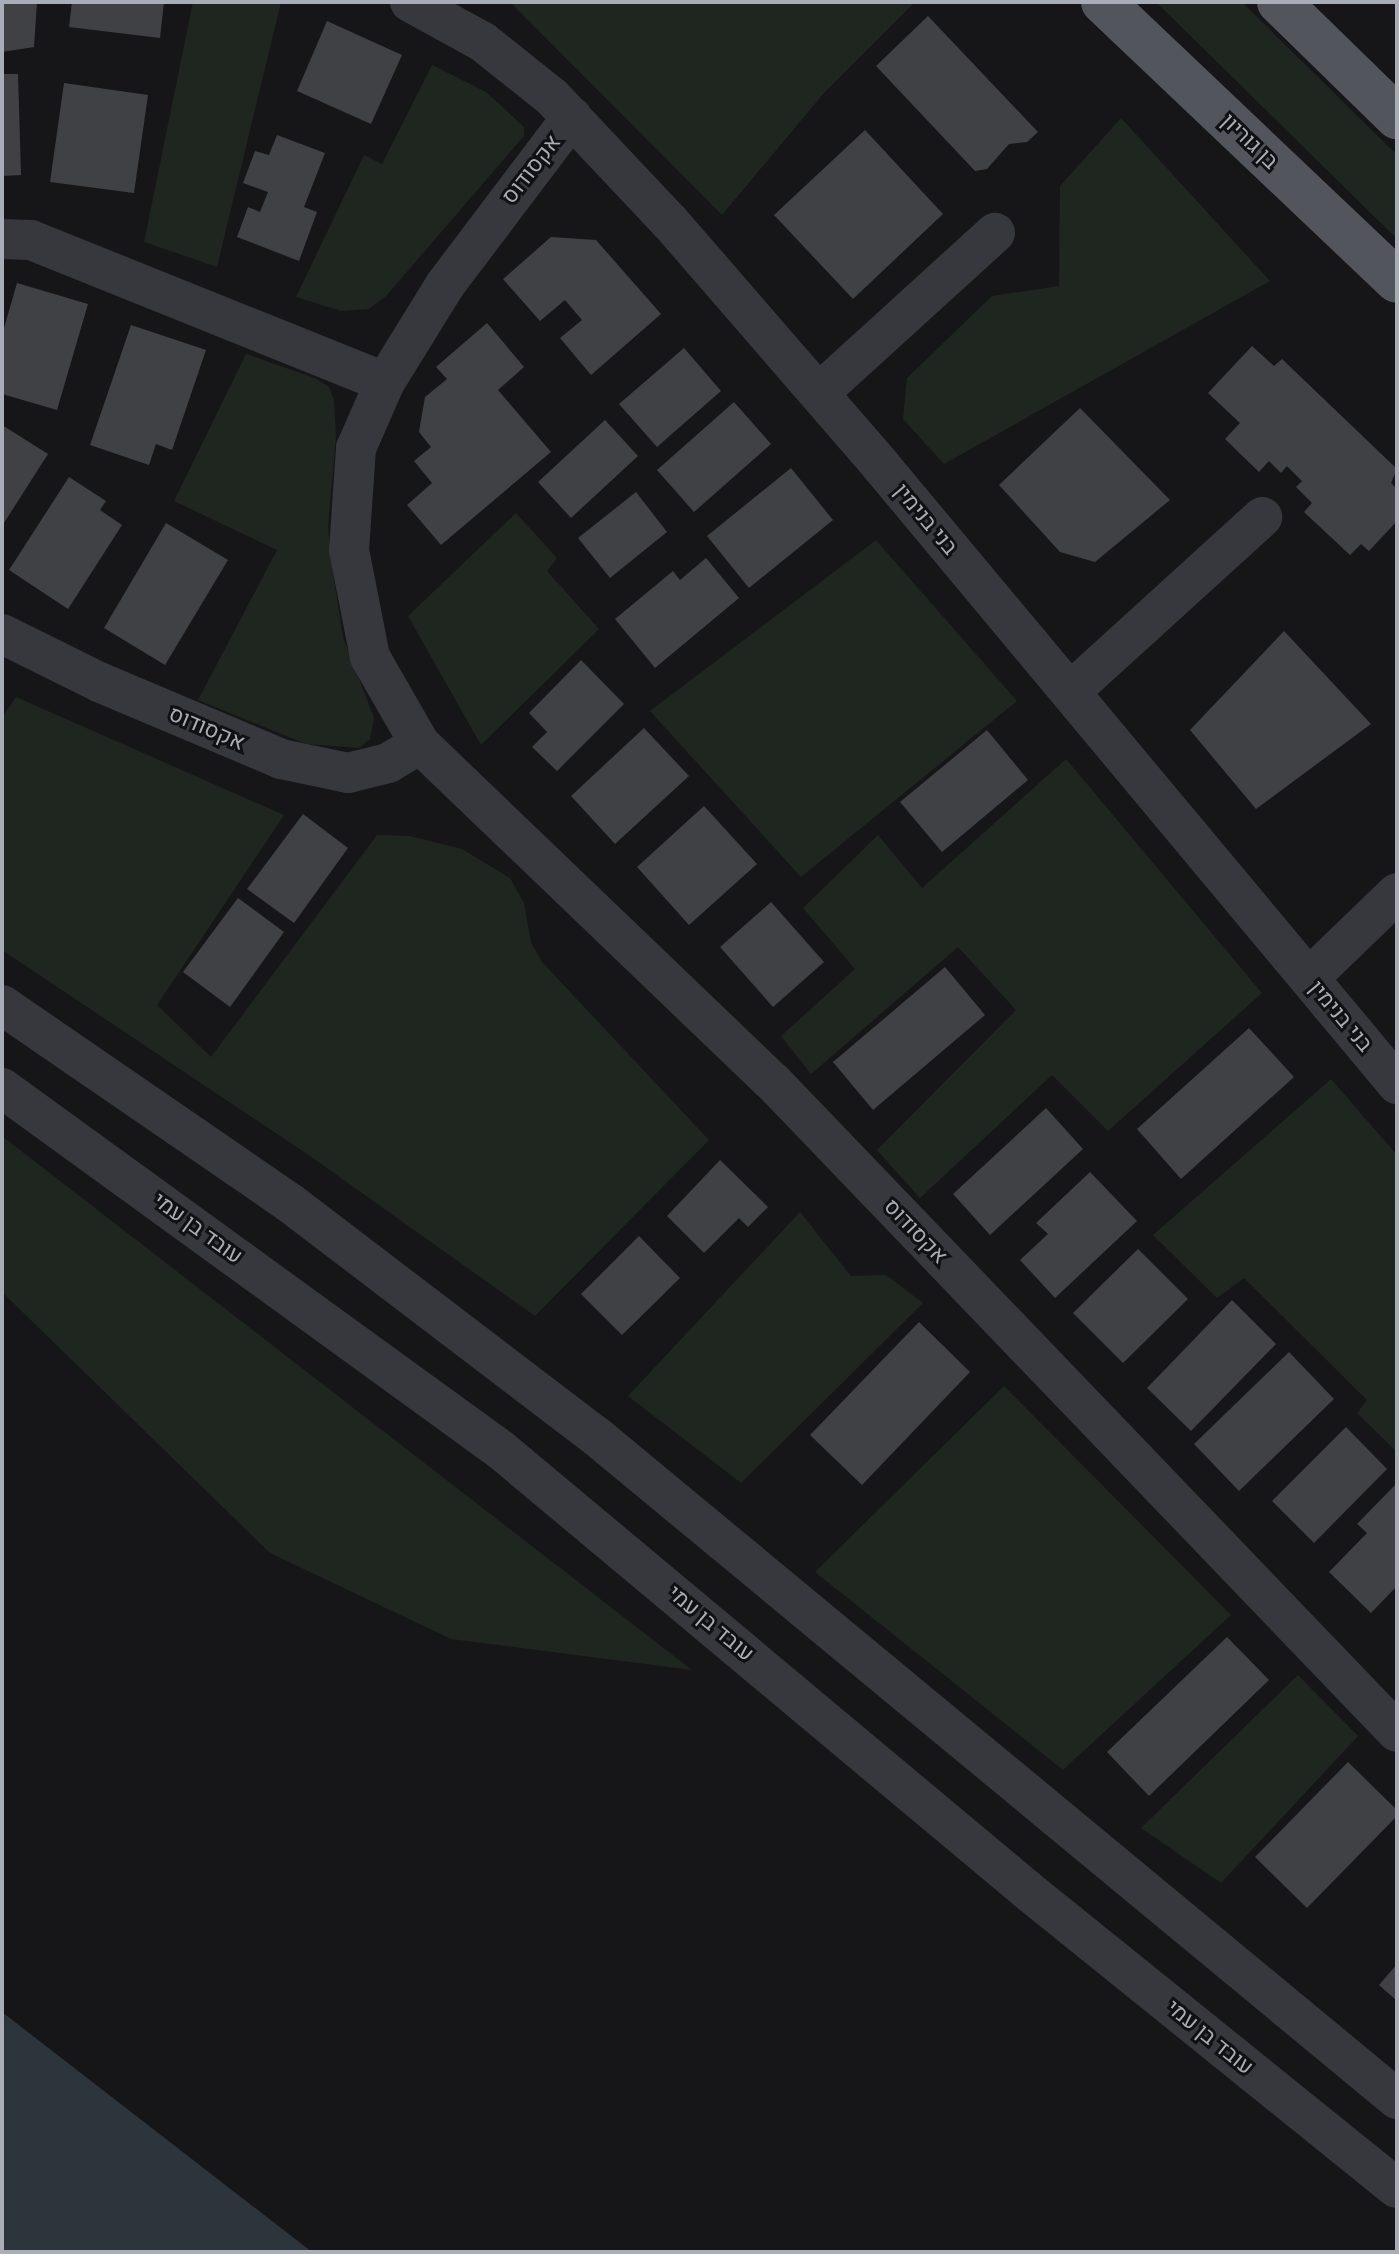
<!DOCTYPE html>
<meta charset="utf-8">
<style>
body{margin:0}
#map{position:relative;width:1399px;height:2254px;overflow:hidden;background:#161618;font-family:"Public Sans",Heebo,sans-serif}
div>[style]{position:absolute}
.green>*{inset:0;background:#1e261f}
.water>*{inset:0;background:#2c353c}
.building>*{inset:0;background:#404145}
.minor>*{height:40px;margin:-20px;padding:0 20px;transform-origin:20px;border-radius:20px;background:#37383d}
.major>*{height:44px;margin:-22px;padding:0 22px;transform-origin:22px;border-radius:22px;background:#53555c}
span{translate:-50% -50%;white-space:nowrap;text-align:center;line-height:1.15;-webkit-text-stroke:6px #111113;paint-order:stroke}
.street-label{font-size:22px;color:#a8adb8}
.frame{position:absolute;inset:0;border:4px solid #a8adb8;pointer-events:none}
</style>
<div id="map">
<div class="green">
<i style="clip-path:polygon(193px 2px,281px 2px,217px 267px,144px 242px)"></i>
<i style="clip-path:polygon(510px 2px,915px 2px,824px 93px,722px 215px)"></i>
<i style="clip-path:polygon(1156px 2px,1242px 2px,1397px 155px,1397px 239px)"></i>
<i style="clip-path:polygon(432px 65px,486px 92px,524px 127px,524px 136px,386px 296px,369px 309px,341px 311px,296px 297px,364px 155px,382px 164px)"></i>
<i style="clip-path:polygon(1121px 118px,1270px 281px,944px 464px,903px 419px,907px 378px,992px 296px,1059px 286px,1060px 186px)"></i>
<i style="clip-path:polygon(246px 354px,315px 378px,329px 387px,334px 400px,336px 437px,328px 527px,333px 573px,343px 637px,374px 718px,370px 739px,359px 748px,306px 744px,198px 700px,277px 550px,174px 501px)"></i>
<i style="clip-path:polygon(516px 513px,557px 558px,547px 571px,599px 629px,481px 745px,408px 616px)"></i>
<i style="clip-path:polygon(876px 540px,1017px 701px,801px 877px,650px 711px)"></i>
<i style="clip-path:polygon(16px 697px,284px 815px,157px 1005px,211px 1057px,377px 835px,410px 836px,462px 849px,510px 878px,524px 903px,531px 942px,542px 962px,709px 1140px,535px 1316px,310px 1156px,2px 950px,2px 717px)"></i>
<i style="clip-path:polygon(1066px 759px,1262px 993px,1108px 1131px,1052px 1075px,920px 1198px,877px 1150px,1016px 1010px,958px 947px,811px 1074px,781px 1036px,855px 969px,803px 908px,878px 835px,922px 888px)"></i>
<i style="clip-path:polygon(1331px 1079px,1397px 1155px,1397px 1452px,1357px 1413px,1367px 1400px,1244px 1278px,1217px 1298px,1153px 1235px)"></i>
<i style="clip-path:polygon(2px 1136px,692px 1670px,451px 1639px,270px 1553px,2px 1292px)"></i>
<i style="clip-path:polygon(800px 1212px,851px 1276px,886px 1275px,923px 1303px,741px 1483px,628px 1396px)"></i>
<i style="clip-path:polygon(1004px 1386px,1231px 1615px,1063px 1770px,815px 1572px)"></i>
<i style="clip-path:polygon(1298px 1675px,1358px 1736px,1221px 1883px,1141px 1828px)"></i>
</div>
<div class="water">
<i style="clip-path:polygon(2px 2012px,312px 2252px,2px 2252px)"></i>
</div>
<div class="building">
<i style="clip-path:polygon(2px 2px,37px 2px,34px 47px,2px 52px)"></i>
<i style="clip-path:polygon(72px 2px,164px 2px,160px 38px,69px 27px)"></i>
<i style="clip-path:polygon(928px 16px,1038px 132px,1027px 142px,1009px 144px,987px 169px,975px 171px,876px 66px)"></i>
<i style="clip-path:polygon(327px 21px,402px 55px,371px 124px,297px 91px)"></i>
<i style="clip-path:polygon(2px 74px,18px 74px,21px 175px,2px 176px)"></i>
<i style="clip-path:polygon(64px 83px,148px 95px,134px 193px,50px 182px)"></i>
<i style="clip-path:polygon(865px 130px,943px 214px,853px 299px,774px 215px)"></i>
<i style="clip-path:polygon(277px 135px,325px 153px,304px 207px,317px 212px,299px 261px,237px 237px,248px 207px,260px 212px,268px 192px,243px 183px,255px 151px,269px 155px)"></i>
<i style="clip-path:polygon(551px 237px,596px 240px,661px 314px,591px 375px,560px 338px,582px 320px,565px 300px,540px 321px,503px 279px)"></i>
<i style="clip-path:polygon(17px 283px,88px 304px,57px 410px,2px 394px,2px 335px)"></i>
<i style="clip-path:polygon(487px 323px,524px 367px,498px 390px,551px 452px,441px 545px,407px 505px,432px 483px,414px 461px,431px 447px,419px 432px,425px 397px,447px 379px,436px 367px)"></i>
<i style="clip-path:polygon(131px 325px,206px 350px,172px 450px,156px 444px,149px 465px,90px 445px)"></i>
<i style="clip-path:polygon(1252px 346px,1274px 366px,1282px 359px,1397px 469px,1391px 483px,1397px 489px,1397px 521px,1369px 551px,1361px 544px,1350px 555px,1304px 512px,1312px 503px,1296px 487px,1302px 481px,1287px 466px,1281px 473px,1269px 461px,1259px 472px,1225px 439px,1240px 423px,1208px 393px)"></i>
<i style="clip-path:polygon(684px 348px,721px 391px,657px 447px,619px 404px)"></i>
<i style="clip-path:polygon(734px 402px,771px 444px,694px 512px,657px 470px)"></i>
<i style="clip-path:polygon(1080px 408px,1170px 500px,1095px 562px,1060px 552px,999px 485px)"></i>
<i style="clip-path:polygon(605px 420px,638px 456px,571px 518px,538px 482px)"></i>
<i style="clip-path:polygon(2px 425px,48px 454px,2px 526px)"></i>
<i style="clip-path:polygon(791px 468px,833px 520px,749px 588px,707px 536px)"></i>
<i style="clip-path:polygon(69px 477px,106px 501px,100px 510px,122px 525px,68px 609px,9px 570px)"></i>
<i style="clip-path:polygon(636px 492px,667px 532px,610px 578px,578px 538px)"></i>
<i style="clip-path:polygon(166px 523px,228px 560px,165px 665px,104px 628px)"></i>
<i style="clip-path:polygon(706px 558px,739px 598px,655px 668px,615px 619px,673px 571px,680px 580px)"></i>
<i style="clip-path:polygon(1284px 631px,1371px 724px,1256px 809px,1190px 730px)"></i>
<i style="clip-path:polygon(581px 660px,624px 704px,557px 771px,532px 747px,547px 732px,529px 713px)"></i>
<i style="clip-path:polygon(644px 728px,689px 776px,615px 844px,571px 796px)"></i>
<i style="clip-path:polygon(987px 730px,1028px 780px,942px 852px,900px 802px)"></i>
<i style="clip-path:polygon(704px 806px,757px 864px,689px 925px,637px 867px)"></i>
<i style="clip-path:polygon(303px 814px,348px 848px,294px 923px,247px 889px)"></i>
<i style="clip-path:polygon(238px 898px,284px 932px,230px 1007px,183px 972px)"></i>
<i style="clip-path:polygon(771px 902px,824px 962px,773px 1007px,720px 947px)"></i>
<i style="clip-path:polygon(945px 967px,985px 1015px,873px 1110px,833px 1062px)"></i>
<i style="clip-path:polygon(1249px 1028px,1294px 1077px,1181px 1179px,1137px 1129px)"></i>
<i style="clip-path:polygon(1046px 1108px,1083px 1149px,990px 1235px,953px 1194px)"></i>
<i style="clip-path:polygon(720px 1160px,768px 1207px,748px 1227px,739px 1218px,704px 1253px,667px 1216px)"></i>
<i style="clip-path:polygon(1090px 1172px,1137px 1221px,1055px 1298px,1020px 1260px,1048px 1234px,1036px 1223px)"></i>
<i style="clip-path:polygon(639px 1236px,680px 1278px,622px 1335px,581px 1294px)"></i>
<i style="clip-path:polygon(1138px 1249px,1188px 1299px,1123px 1363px,1073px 1313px)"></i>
<i style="clip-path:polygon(1232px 1300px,1276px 1344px,1191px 1431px,1147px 1388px)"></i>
<i style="clip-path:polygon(919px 1322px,970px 1372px,862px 1485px,810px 1435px)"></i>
<i style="clip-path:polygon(1289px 1352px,1334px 1399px,1239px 1491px,1194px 1444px)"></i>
<i style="clip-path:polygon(1346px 1427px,1387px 1469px,1314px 1543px,1272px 1501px)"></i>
<i style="clip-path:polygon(1397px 1483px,1397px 1586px,1371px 1613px,1329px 1572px,1367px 1533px,1357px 1524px)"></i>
<i style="clip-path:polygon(1227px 1637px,1269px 1680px,1149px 1796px,1107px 1752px)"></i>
<i style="clip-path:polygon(1348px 1762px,1397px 1810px,1397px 1816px,1307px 1908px,1255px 1857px)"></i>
<i style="clip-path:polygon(1397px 1964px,1397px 2001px,1379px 1985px)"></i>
</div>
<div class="minor">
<i style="left:410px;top:2px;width:83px;rotate:28.7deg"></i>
<i style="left:483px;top:42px;width:88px;rotate:38.6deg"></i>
<i style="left:552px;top:97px;width:172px;rotate:46.7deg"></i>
<i style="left:670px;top:222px;width:324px;rotate:49.1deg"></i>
<i style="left:882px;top:467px;width:804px;rotate:50.15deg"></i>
<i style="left:572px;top:117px;width:211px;rotate:127.1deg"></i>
<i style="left:445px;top:285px;width:114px;rotate:121.7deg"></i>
<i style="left:385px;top:382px;width:72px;rotate:113.7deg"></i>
<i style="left:356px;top:448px;width:102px;rotate:93.9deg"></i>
<i style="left:349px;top:550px;width:109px;rotate:78.9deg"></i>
<i style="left:370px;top:657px;width:100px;rotate:60.1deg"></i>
<i style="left:420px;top:744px;width:487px;rotate:43.8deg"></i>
<i style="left:772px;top:1081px;width:902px;rotate:46.17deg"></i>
<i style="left:2px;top:239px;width:29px;rotate:2deg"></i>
<i style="left:31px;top:240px;width:381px;rotate:21.9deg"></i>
<i style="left:819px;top:393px;width:238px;rotate:-42.3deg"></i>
<i style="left:2px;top:634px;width:108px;rotate:26.3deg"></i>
<i style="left:99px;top:682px;width:198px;rotate:22.9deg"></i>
<i style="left:281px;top:759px;width:68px;rotate:11.8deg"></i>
<i style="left:348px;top:773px;width:41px;rotate:-14deg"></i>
<i style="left:388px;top:763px;width:37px;rotate:-31deg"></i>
<i style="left:1070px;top:692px;width:260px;rotate:-42.3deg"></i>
<i style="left:1309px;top:978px;width:122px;rotate:-44deg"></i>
<i style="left:2px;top:1005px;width:349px;rotate:34.5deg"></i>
<i style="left:290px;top:1203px;width:385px;rotate:37.3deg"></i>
<i style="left:596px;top:1436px;width:1040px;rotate:39.62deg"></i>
<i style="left:2px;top:1088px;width:616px;rotate:35.96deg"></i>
<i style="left:501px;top:1450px;width:684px;rotate:39.9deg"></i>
<i style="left:1026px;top:1889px;width:476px;rotate:38.9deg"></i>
</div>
<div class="major">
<i style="left:1103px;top:2px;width:405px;rotate:43.5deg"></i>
<i style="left:1279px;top:2px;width:165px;rotate:44.3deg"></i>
</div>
<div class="street-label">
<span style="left:1250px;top:141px;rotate:44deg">בן גוריון</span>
<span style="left:531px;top:169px;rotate:-52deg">אקסודוס</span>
<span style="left:926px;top:519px;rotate:50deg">בני בנימין</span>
<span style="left:207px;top:728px;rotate:23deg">אקסודוס</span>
<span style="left:1341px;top:1016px;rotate:50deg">בני בנימין</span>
<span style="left:198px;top:1228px;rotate:36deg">עובד בן עמי</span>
<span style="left:916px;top:1231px;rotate:46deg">אקסודוס</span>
<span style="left:711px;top:1623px;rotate:40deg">עובד בן עמי</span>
<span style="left:1210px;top:2037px;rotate:39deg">עובד בן עמי</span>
</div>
<div class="frame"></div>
</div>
